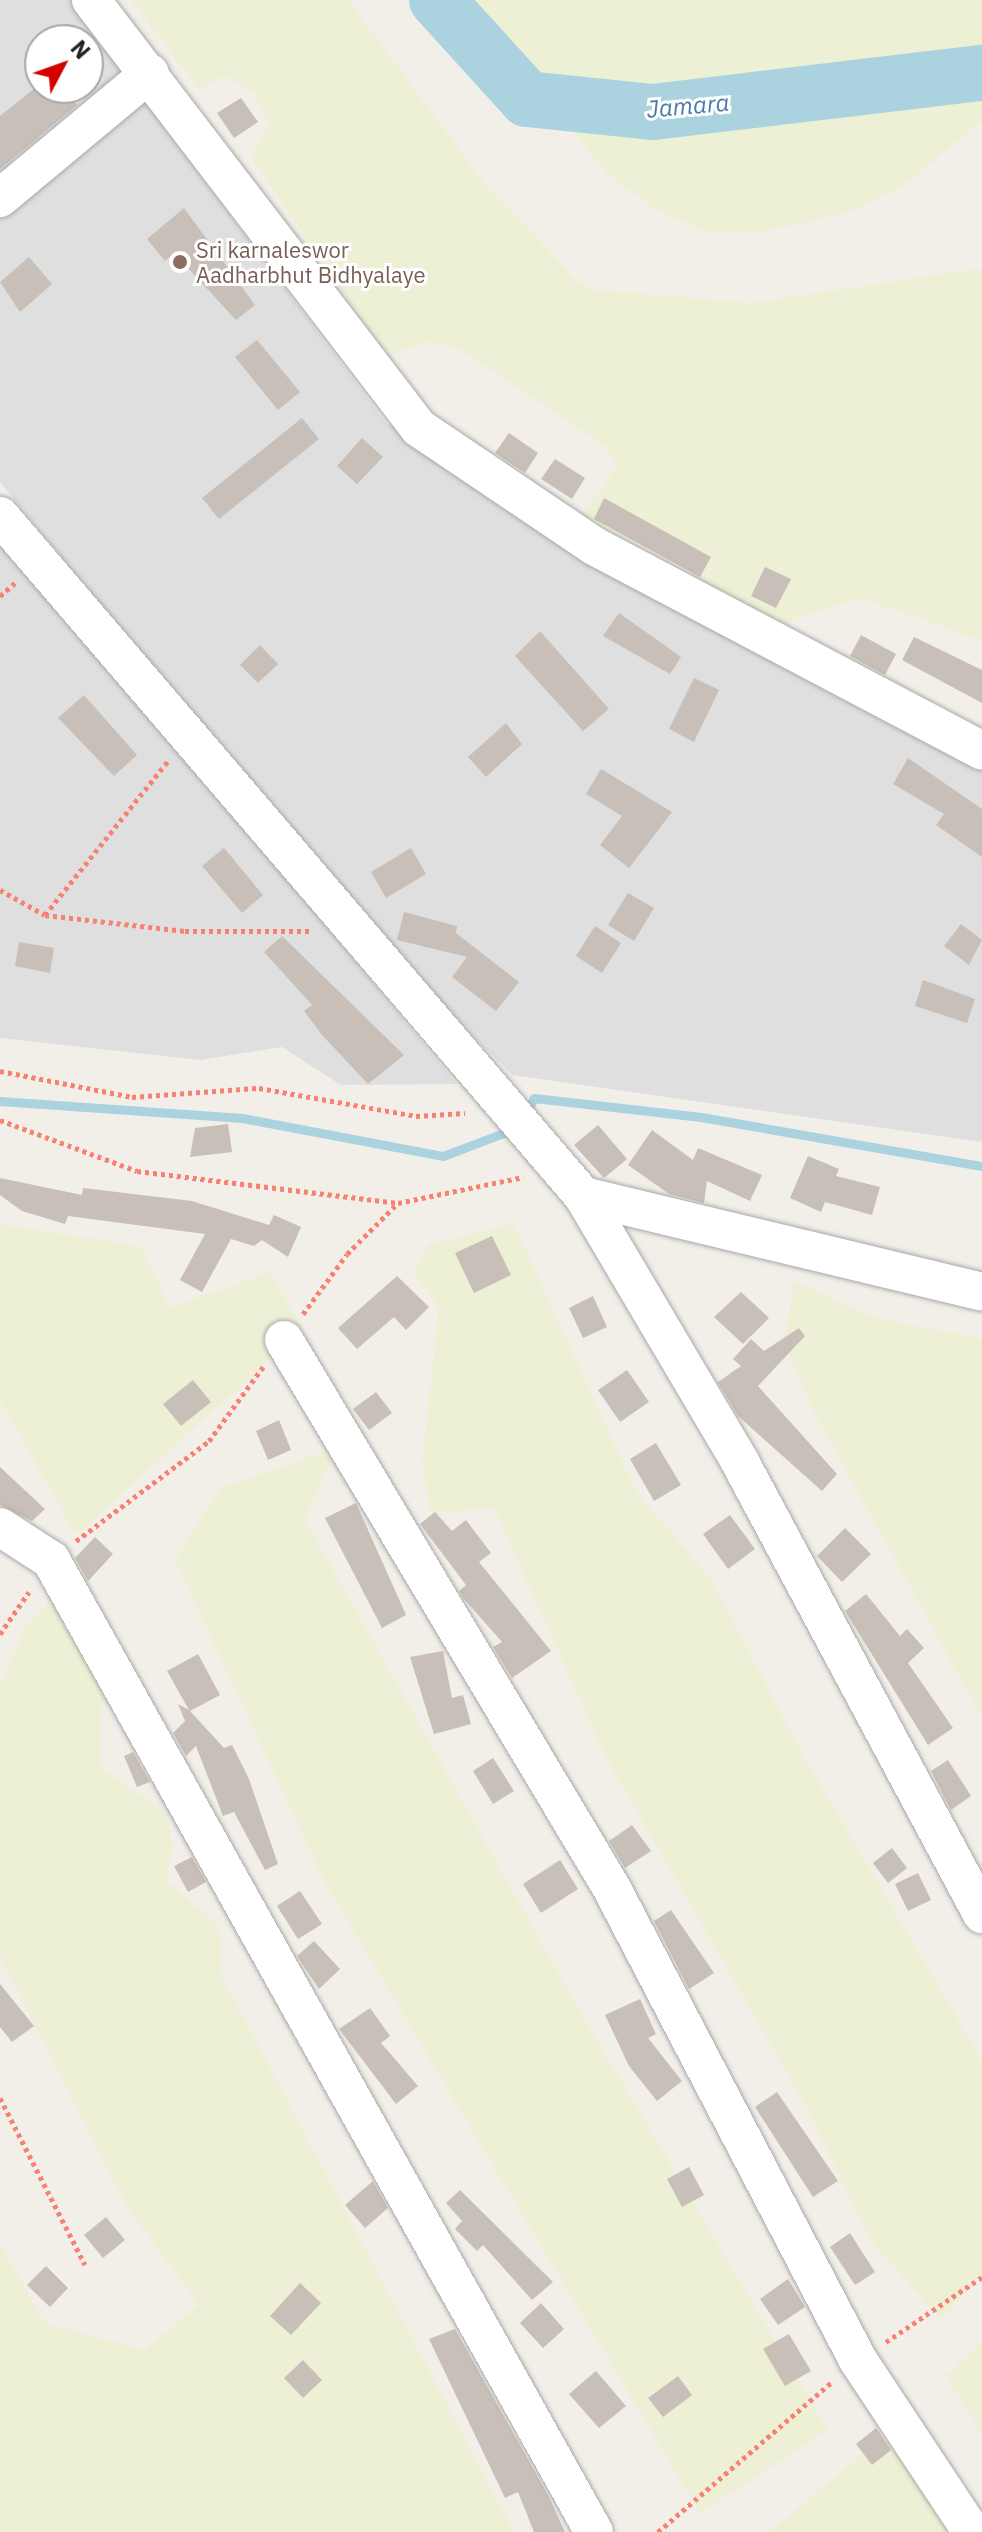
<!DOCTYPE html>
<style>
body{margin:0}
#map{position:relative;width:982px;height:2532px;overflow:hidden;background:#f2efe9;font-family:"IBM Plex Sans",sans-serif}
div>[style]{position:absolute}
.residential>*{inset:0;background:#e0dfdf}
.farmland>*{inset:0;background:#eef0d5}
.stream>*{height:9px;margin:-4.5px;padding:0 4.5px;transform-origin:4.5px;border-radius:4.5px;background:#aad3df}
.river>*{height:56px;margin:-28px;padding:0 28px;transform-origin:28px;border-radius:28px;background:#aad3df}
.building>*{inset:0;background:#c7bfb8}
.path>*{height:5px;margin-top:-2.5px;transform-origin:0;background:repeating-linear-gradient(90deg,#fa8072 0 4px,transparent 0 8px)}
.roads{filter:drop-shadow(0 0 2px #a9a9a9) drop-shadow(0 0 2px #a9a9a9)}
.minor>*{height:38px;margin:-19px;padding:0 19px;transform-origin:19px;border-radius:19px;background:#fff}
.dots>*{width:22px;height:22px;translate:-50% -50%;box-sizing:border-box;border:4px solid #fff;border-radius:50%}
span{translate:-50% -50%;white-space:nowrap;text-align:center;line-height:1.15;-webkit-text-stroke:6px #fff;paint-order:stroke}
.education-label{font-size:22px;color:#785e54}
.left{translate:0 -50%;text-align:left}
.water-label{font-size:24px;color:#4a7aab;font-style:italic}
.north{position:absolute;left:24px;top:24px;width:80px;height:80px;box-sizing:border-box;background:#fff;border:2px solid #a7a7a7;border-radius:50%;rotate:49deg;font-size:22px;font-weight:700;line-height:32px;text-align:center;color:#222}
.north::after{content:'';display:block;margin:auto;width:28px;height:36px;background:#d40000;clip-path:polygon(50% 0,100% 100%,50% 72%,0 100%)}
</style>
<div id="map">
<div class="residential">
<i style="clip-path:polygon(evenodd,0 0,69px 0,386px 423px,982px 767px,982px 1142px,512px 1075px,365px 927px,0 482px,0 0,40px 40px,88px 40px,88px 88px,40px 88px,40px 40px)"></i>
<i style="clip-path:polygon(0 533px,457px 1084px,341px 1085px,282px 1047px,200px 1060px,0 1038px)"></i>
</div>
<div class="farmland">
<i style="clip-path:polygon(131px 0,348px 0,483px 181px,579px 283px,596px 290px,751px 303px,982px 268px,982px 640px,859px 598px,780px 624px,581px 518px,616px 467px,606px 447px,457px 347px,426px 342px,394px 353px,380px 346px,251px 158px,269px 125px,254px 93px,225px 75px,199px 90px)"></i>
<i style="clip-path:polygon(466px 0,982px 0,982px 121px,899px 189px,844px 214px,762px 232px,706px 232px,653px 208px,607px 173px)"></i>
<i style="clip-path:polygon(0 1224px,141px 1246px,170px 1307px,270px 1272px,303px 1330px,76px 1535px,0 1400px)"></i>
<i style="clip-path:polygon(514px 1224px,635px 1489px,713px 1582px,799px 1748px,982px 2060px,982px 2273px,941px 2320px,869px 2238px,806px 2106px,605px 1756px,494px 1508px,430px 1513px,422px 1464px,439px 1306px,413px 1273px,428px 1244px)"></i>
<i style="clip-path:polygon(794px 1281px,875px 1318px,982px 1339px,982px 1718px,813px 1410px,784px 1343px)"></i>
<i style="clip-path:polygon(337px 1447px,305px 1519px,577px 2006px,828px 2430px,700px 2513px,325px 1883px,175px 1560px,220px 1488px)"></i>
<i style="clip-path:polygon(56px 1594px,114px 1697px,101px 1707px,101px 1767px,167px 1815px,173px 1845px,166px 1881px,220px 1926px,221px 1974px,514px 2532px,0 2532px,0 2244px,45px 2323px,144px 2350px,199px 2305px,127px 2207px,0 1957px,0 1686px,25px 1628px)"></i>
<i style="clip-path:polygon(982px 2341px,982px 2434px,946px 2376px)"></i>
<i style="clip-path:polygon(897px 2425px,964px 2532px,769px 2532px)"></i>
</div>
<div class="stream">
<i style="left:0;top:1101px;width:243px;rotate:4deg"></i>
<i style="left:242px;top:1118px;width:205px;rotate:10.7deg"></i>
<i style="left:443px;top:1156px;width:76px;rotate:-20.8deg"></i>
<i style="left:525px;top:1115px;width:19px;rotate:-62deg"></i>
<i style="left:534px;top:1098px;width:168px;rotate:6.5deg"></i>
<i style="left:701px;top:1117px;width:285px;rotate:9.9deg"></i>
</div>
<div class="river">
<i style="left:437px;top:0;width:134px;rotate:47.7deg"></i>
<i style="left:527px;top:99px;width:127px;rotate:5.9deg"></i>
<i style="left:653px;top:112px;width:331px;rotate:-6.8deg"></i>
</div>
<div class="building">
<i style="clip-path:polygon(35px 88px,63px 88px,77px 105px,0 169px,0 116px)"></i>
<i style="clip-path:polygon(241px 98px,258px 122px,234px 138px,217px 113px)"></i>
<i style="clip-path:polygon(184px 208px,255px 305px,236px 320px,174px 253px,165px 261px,147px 239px)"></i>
<i style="clip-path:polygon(29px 257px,52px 284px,20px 312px,0 282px)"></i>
<i style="clip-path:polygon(257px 340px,300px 392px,278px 410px,235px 357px)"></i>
<i style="clip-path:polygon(302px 418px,319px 439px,219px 519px,202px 498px)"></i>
<i style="clip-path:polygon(509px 433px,538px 453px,525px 473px,495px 453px)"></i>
<i style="clip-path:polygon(362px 438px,383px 457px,357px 484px,337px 466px)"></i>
<i style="clip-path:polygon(555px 459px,585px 478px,572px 499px,541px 479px)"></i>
<i style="clip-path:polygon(604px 498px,711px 557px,700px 577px,594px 519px)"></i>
<i style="clip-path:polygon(765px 567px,791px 579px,776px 608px,751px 596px)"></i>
<i style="clip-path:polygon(619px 613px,681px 657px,670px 674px,603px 636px)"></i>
<i style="clip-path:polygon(540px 631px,609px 709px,583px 731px,515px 656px)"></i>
<i style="clip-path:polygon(861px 635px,896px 654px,885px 675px,850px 656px)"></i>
<i style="clip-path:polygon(914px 637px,982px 670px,982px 703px,902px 660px)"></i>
<i style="clip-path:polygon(260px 645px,278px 664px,258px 683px,240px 665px)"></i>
<i style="clip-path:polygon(694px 678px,719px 690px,694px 742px,669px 729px)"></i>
<i style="clip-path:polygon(84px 695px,137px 755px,114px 776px,58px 718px)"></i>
<i style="clip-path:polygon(506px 723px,522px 744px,486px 777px,468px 757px)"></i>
<i style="clip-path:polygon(908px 758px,982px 809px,982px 857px,936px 825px,944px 814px,893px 784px)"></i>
<i style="clip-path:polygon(601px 769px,672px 812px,629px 868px,600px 845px,622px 816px,586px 794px)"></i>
<i style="clip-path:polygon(224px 848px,263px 895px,242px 913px,202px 866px)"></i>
<i style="clip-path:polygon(411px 848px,426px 874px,386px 898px,371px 872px)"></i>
<i style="clip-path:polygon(628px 893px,654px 908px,634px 941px,608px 925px)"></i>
<i style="clip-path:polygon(404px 912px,457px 926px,456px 933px,519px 982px,496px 1011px,452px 977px,467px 957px,397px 940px)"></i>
<i style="clip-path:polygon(961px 924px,982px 940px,969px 965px,944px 946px)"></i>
<i style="clip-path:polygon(595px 926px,621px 943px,602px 973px,576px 956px)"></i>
<i style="clip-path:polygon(282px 936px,404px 1055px,368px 1084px,322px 1035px,304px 1011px,312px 1005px,264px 952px)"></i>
<i style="clip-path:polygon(19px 942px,54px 948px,50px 973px,15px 966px)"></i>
<i style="clip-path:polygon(923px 980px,975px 999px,967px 1023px,915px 1006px)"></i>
<i style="clip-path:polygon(228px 1124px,232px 1152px,190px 1157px,195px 1128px)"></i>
<i style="clip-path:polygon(598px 1125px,627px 1159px,604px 1178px,574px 1145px)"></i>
<i style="clip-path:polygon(652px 1130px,693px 1160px,698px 1148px,762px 1175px,750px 1201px,707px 1181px,704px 1203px,669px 1194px,628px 1165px)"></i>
<i style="clip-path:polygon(808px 1156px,839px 1169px,836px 1176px,880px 1187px,872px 1215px,825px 1202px,821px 1212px,790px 1198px)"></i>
<i style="clip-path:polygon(0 1178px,82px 1195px,83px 1188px,192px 1201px,269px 1225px,274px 1215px,301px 1227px,288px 1257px,262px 1240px,254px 1246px,231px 1239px,202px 1292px,180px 1280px,205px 1234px,68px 1216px,65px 1224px,22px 1211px,0 1195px)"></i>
<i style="clip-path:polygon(492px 1236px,511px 1275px,474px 1293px,455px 1253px)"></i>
<i style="clip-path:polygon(397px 1276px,429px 1307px,406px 1330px,394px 1317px,357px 1349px,338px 1328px)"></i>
<i style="clip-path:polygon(741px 1292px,769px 1318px,743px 1344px,714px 1317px)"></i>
<i style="clip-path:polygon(593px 1296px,607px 1327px,583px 1338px,569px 1308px)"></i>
<i style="clip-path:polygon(799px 1328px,805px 1336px,758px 1386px,837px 1474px,822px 1491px,738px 1416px,718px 1382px,741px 1366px,733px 1359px,751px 1339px,764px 1351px)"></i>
<i style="clip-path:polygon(627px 1370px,649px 1402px,620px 1422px,598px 1390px)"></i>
<i style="clip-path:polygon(193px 1380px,211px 1402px,181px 1426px,163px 1404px)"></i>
<i style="clip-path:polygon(376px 1392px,392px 1413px,369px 1430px,353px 1409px)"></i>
<i style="clip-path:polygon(279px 1420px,291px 1450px,268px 1460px,256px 1431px)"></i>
<i style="clip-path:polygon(656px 1443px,681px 1485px,654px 1501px,630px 1459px)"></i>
<i style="clip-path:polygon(0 1467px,45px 1509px,32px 1521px,0 1505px)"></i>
<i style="clip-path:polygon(356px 1503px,406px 1615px,382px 1628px,325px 1518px)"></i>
<i style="clip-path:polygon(435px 1512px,452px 1531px,466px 1520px,491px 1553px,479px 1562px,551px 1651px,512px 1678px,493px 1647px,502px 1642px,464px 1599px,459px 1591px,466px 1585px,420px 1524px)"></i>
<i style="clip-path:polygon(730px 1515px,755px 1549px,728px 1569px,703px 1534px)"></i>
<i style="clip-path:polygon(845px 1528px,871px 1554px,842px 1582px,817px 1556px)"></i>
<i style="clip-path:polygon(95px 1537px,113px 1554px,88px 1581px,75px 1558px)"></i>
<i style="clip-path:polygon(866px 1594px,900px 1636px,907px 1629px,924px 1648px,908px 1663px,953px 1728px,928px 1745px,845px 1611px)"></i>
<i style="clip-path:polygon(443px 1651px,452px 1698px,463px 1695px,471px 1724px,434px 1734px,410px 1657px)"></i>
<i style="clip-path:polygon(198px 1654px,220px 1695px,190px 1711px,224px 1748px,232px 1745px,249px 1779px,278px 1864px,265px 1870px,234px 1812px,223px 1816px,196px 1746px,186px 1756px,173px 1733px,185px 1721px,178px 1704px,189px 1710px,167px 1671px)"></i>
<i style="clip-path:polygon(133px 1752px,150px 1782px,137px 1787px,124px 1756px)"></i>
<i style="clip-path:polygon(493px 1758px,514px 1791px,493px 1804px,473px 1771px)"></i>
<i style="clip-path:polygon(948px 1760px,971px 1796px,951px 1810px,931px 1771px)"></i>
<i style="clip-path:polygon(632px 1825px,651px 1851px,625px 1868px,609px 1841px)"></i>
<i style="clip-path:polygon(892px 1848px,907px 1868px,888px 1883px,873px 1863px)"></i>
<i style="clip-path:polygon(192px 1857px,206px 1882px,188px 1892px,174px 1866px)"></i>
<i style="clip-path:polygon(560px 1860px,578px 1889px,541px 1913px,523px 1884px)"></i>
<i style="clip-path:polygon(918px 1873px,931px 1900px,908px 1911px,895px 1884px)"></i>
<i style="clip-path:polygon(300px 1891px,322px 1924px,298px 1939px,277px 1906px)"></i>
<i style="clip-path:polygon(671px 1910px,714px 1973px,689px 1989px,654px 1921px)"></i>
<i style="clip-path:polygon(314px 1941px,340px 1969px,319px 1989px,297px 1956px)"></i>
<i style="clip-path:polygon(0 1984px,34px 2026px,12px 2042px,0 2027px)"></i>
<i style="clip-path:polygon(640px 1999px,656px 2034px,648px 2038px,682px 2081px,657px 2101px,629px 2066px,605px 2015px)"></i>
<i style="clip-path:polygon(370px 2008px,390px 2036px,381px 2043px,418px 2086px,396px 2104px,339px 2029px)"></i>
<i style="clip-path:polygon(777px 2092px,838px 2181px,813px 2197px,755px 2107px)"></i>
<i style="clip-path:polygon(689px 2167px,704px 2195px,682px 2207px,667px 2179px)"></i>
<i style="clip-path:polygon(373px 2181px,388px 2208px,365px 2228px,345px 2205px)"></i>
<i style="clip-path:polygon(460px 2190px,553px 2282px,532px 2300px,483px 2245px,477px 2251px,455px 2229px,462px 2221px,446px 2203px)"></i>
<i style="clip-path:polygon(106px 2217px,125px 2240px,103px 2258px,84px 2235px)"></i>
<i style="clip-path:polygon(850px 2233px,875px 2272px,855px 2285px,830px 2247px)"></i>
<i style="clip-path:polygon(46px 2266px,68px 2288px,50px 2307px,27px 2285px)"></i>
<i style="clip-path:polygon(788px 2279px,805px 2307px,778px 2325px,760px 2299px)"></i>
<i style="clip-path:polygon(300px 2283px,321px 2303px,291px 2335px,270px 2316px)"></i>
<i style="clip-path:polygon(541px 2303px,564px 2329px,543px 2348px,520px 2323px)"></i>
<i style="clip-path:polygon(455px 2329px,548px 2495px,565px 2532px,534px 2532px,518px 2492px,505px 2498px,429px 2339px)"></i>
<i style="clip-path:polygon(789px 2334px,811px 2371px,785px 2386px,763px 2349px)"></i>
<i style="clip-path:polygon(303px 2360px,322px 2380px,303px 2398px,284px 2378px)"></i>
<i style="clip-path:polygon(596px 2371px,626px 2406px,599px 2428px,569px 2394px)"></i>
<i style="clip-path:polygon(678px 2376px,692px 2395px,663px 2417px,648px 2398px)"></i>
<i style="clip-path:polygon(876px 2428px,891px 2450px,872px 2465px,856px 2444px)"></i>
</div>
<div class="path">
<i style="left:0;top:596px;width:21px;rotate:-41deg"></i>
<i style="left:0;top:890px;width:51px;rotate:29.1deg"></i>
<i style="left:45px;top:915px;width:141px;rotate:6.5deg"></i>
<i style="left:185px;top:931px;width:124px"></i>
<i style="left:45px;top:915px;width:197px;rotate:-51.4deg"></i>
<i style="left:0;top:1071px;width:135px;rotate:11.1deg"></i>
<i style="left:132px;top:1097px;width:127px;rotate:-4.1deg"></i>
<i style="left:259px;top:1088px;width:159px;rotate:10.1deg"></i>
<i style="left:416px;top:1116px;width:49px;rotate:-3.5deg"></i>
<i style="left:0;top:1120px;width:146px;rotate:20.4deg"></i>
<i style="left:137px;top:1171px;width:263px;rotate:7deg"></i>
<i style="left:398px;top:1203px;width:128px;rotate:-11.7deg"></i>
<i style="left:303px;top:1314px;width:74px;rotate:-53.7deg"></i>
<i style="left:347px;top:1254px;width:72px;rotate:-45deg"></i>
<i style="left:76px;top:1541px;width:166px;rotate:-36.9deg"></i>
<i style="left:209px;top:1441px;width:92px;rotate:-53.9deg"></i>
<i style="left:0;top:1634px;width:51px;rotate:-55.4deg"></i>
<i style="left:0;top:2098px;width:187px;rotate:63deg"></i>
<i style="left:886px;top:2342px;width:116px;rotate:-34.1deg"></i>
<i style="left:658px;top:2532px;width:231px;rotate:-40.8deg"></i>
</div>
<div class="roads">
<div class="minor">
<i style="left:91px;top:0;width:539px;rotate:52.54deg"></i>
<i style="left:419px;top:428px;width:211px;rotate:34deg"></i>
<i style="left:594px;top:546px;width:439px;rotate:27.8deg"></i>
<i style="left:0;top:198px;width:195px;rotate:-39.8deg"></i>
<i style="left:0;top:516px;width:896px;rotate:49.39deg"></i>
<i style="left:583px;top:1196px;width:309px;rotate:59.4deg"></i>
<i style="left:740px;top:1462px;width:513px;rotate:61.84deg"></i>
<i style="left:583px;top:1196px;width:410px;rotate:13.5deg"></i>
<i style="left:284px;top:1340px;width:637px;rotate:59.13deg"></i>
<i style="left:611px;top:1887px;width:534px;rotate:62.43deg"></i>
<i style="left:858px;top:2360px;width:206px;rotate:56.5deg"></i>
<i style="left:0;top:1527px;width:61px;rotate:32.9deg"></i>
<i style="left:51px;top:1560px;width:1113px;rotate:60.81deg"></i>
</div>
</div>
<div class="dots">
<i style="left:180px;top:262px;background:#8d6e63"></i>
</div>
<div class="education-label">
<span class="left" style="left:196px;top:262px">Sri karnaleswor<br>Aadharbhut Bidhyalaye</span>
</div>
<div class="water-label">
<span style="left:688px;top:106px;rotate:-5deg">Jamara</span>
</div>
<div class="north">N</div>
</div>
